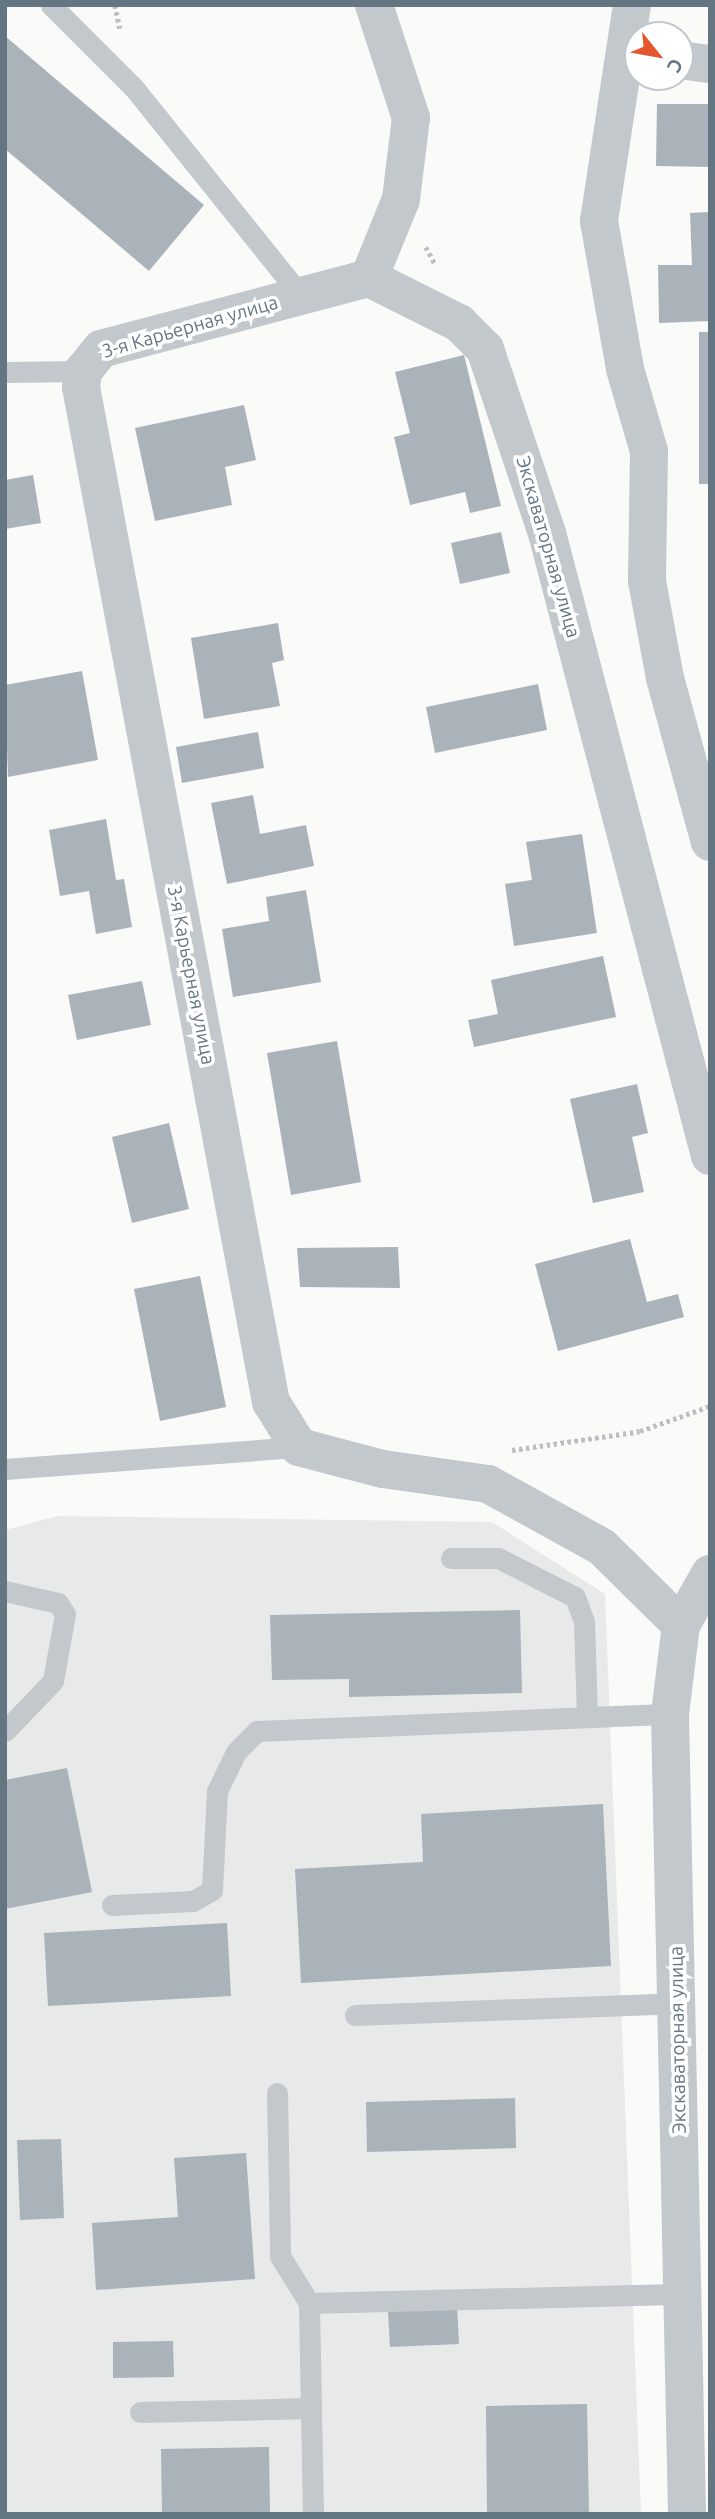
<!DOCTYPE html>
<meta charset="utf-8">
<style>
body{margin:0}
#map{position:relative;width:715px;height:2519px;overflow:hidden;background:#fafaf8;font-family:Ubuntu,sans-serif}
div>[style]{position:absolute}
.built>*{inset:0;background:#e8e9e9}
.building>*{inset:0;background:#aab3b9}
.path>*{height:4.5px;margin-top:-2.25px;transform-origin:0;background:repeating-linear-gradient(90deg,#bbbfc2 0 3.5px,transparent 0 7px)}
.service>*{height:21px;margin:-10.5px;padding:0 10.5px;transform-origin:10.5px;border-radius:10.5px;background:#c3c8cc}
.minor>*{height:38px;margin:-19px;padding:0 19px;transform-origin:19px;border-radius:19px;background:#c3c8cc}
span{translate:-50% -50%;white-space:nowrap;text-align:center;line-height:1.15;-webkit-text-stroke:7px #fff;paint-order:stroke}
.street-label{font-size:19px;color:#657683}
.frame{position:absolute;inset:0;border:7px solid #657683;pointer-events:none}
.north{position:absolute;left:624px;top:21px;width:70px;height:70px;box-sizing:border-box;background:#fff;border:2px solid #c1c8cd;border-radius:50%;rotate:121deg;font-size:19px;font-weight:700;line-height:28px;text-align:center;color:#657683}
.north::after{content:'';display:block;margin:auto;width:24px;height:32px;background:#e4572e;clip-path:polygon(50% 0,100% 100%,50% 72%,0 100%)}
</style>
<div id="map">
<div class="built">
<i style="clip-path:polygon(58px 1516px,492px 1522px,605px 1594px,641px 2514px,5px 2514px,5px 1530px)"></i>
</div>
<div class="building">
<i style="clip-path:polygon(5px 36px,204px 205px,149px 271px,5px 149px)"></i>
<i style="clip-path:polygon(657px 104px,710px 104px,710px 167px,656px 166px)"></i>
<i style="clip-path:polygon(710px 212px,710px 321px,659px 323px,658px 265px,692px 265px,690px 213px)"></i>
<i style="clip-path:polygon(699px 332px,710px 332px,710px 484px,699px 484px)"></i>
<i style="clip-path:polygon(464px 355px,501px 506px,470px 513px,465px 492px,410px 505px,394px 437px,410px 433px,395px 372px)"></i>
<i style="clip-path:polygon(244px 405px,256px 460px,225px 467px,232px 505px,155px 521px,135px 428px)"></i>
<i style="clip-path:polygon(33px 475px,41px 523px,5px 529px,5px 480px)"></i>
<i style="clip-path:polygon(501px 532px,510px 573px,460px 584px,451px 543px)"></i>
<i style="clip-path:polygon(278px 623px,284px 660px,272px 663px,280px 706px,204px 719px,191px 638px)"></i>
<i style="clip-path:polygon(82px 671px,98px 760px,8px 777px,5px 685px)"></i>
<i style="clip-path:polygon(538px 684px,547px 730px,435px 753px,426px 707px)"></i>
<i style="clip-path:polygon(258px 732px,264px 768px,182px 783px,176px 747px)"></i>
<i style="clip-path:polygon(253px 795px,260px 834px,306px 825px,314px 866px,227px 884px,211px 803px)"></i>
<i style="clip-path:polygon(106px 819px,116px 880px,124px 879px,132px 927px,96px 934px,89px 891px,60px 896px,49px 830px)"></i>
<i style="clip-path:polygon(582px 834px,597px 933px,514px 946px,505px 884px,532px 880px,526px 842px)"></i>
<i style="clip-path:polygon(306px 890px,321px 982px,233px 997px,222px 929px,269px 921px,266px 897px)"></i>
<i style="clip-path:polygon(603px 956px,616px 1017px,474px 1047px,468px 1020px,498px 1014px,491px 980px)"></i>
<i style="clip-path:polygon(142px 981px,151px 1025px,77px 1040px,68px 995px)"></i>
<i style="clip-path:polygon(337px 1041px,361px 1182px,291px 1195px,267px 1053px)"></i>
<i style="clip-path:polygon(637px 1084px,648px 1133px,632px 1137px,644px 1192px,593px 1203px,570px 1099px)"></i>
<i style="clip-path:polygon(169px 1123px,189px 1209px,132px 1223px,112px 1137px)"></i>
<i style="clip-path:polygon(630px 1239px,647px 1302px,678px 1294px,684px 1317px,558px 1351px,535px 1264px)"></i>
<i style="clip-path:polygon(398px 1247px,400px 1288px,300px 1287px,297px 1248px)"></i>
<i style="clip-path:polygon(200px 1276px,226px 1407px,160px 1421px,134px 1289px)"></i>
<i style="clip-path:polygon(520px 1610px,522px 1693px,349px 1697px,349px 1679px,272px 1680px,270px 1615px)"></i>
<i style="clip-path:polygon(67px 1768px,92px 1892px,5px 1909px,5px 1780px)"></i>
<i style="clip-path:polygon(603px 1804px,611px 1966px,301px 1983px,295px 1869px,423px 1862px,421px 1814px)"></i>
<i style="clip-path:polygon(227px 1923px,231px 1996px,48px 2006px,44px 1933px)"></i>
<i style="clip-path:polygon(515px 2098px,516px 2148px,367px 2152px,366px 2102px)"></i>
<i style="clip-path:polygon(61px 2139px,64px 2218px,20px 2220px,17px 2140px)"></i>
<i style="clip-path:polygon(246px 2153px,255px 2279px,96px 2290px,92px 2223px,178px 2217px,174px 2158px)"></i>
<i style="clip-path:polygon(457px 2307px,459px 2344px,390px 2347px,388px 2311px)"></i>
<i style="clip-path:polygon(173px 2341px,174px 2377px,113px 2378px,113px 2342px)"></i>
<i style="clip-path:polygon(587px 2404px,589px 2514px,487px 2514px,486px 2406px)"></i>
<i style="clip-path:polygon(269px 2447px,270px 2514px,162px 2514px,161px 2449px)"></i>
</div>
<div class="path">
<i style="left:115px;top:5px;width:24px;rotate:78deg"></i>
<i style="left:426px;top:247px;width:19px;rotate:62deg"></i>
<i style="left:512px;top:1450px;width:129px;rotate:-8.4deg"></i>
<i style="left:640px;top:1431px;width:74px;rotate:-19.7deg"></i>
</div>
<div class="service">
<i style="left:51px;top:5px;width:117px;rotate:45deg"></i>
<i style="left:134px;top:88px;width:267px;rotate:51.2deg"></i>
<i style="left:5px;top:372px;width:78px;rotate:-0.7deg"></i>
<i style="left:5px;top:1469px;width:295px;rotate:-4.3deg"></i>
<i style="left:451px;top:1558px;width:47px"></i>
<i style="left:498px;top:1558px;width:86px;rotate:26.9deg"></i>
<i style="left:575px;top:1597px;width:27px;rotate:70deg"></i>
<i style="left:584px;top:1622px;width:95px;rotate:88.2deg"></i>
<i style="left:5px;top:1591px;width:54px;rotate:12.8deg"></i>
<i style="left:58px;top:1603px;width:13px;rotate:58deg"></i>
<i style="left:65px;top:1614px;width:68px;rotate:100.2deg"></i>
<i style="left:53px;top:1681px;width:69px;rotate:133.8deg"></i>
<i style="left:112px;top:1905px;width:81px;rotate:-2.8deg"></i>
<i style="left:193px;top:1901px;width:22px;rotate:-30deg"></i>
<i style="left:212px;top:1890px;width:99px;rotate:-87.1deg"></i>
<i style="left:217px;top:1791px;width:43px;rotate:-64deg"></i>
<i style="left:236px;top:1752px;width:30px;rotate:-45deg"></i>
<i style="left:257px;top:1731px;width:413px;rotate:-2.4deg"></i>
<i style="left:355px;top:2015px;width:322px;rotate:-2.1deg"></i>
<i style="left:277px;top:2093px;width:163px;rotate:88.9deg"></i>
<i style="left:280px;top:2256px;width:55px;rotate:58.3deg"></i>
<i style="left:140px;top:2412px;width:171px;rotate:-1.3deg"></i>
<i style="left:313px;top:2514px;width:211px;rotate:-91.1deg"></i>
<i style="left:309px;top:2303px;width:376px;rotate:-1.4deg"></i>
</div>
<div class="minor">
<i style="left:632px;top:5px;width:219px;rotate:98.7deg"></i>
<i style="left:599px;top:221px;width:150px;rotate:80deg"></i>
<i style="left:625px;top:369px;width:85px;rotate:73.7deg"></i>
<i style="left:649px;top:451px;width:130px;rotate:90.9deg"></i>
<i style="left:647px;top:581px;width:99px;rotate:79.5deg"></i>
<i style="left:665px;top:678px;width:170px;rotate:74.7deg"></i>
<i style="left:680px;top:60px;width:30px;rotate:8deg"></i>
<i style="left:369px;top:278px;width:277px;rotate:165.2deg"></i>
<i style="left:101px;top:349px;width:28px;rotate:129deg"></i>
<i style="left:83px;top:371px;width:16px;rotate:97deg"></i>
<i style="left:81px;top:387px;width:1033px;rotate:79.4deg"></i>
<i style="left:271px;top:1402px;width:53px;rotate:58.1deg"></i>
<i style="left:299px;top:1447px;width:87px;rotate:14.7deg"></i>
<i style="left:383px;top:1469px;width:106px;rotate:8.1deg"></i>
<i style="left:488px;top:1484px;width:130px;rotate:28.9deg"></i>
<i style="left:602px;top:1547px;width:111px;rotate:44.6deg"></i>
<i style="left:369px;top:278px;width:101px;rotate:26.6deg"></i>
<i style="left:459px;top:323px;width:37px;rotate:45deg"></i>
<i style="left:485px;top:349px;width:194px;rotate:71.4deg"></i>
<i style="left:547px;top:533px;width:644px;rotate:75.34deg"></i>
<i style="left:369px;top:278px;width:85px;rotate:-67.9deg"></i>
<i style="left:401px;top:199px;width:82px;rotate:-83deg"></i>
<i style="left:411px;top:118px;width:119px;rotate:-108.1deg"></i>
<i style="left:687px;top:2514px;width:800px;rotate:-91.22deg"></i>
<i style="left:670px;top:1714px;width:90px;rotate:-83deg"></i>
<i style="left:681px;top:1625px;width:59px;rotate:-60.4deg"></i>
</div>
<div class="street-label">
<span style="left:190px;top:327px;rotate:-16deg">3-я Карьерная улица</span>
<span style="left:548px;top:547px;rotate:74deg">Экскаваторная улица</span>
<span style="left:191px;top:975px;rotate:79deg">3-я Карьерная улица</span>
<span style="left:678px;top:2040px;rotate:-91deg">Экскаваторная улица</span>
</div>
<div class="frame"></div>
<div class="north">С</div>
</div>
